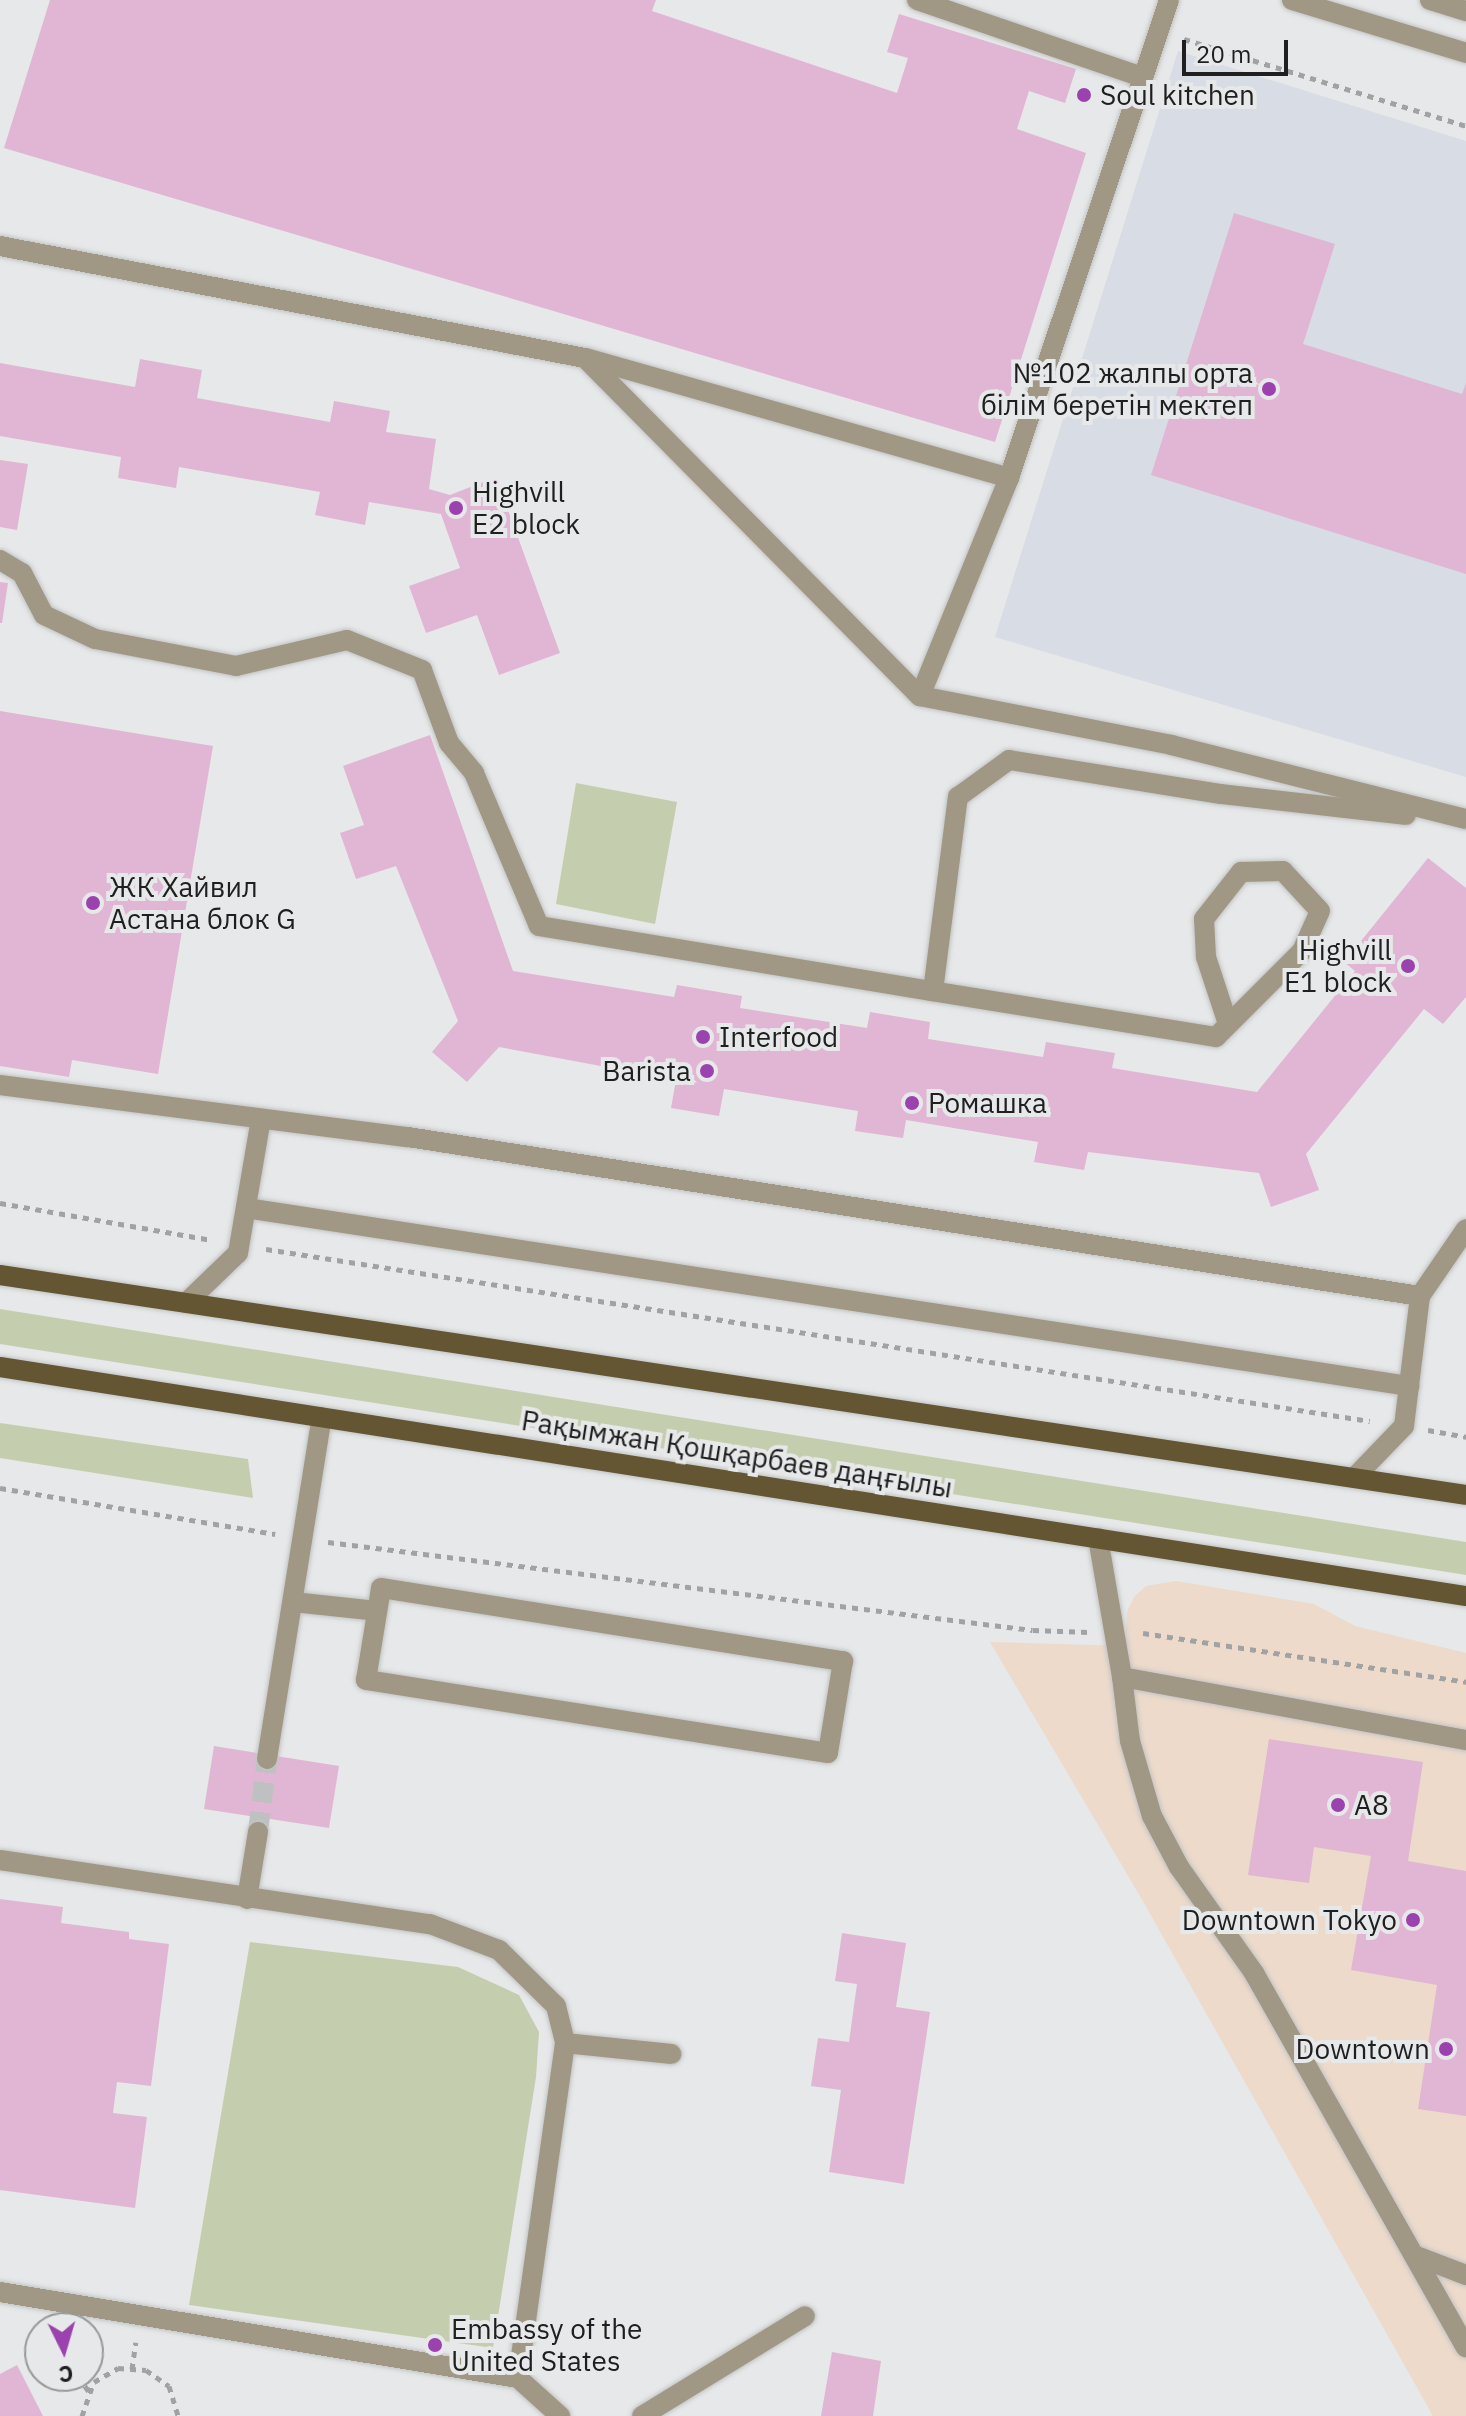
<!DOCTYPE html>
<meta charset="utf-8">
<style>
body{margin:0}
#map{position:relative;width:1466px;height:2416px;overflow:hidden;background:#e7e8e9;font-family:"IBM Plex Sans",sans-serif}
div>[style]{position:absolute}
.commercial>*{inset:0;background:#eddaca}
.built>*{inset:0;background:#d8dce4}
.green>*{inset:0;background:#c4ceae}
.building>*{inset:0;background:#e0b6d4}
.minor-tunnel>*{height:20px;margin-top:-10px;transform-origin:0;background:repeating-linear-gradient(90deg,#bfc0c1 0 20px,transparent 0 30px)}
.path>*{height:5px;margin-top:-2.5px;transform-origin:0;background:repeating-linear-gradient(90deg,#a1a2a2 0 6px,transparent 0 12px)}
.roads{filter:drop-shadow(0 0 2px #c3c4c5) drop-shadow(0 0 2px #c3c4c5)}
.minor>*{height:20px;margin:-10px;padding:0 10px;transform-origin:10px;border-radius:10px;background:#a09785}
.major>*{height:20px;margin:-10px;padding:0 10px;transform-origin:10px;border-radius:10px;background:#645533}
.dots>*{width:22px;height:22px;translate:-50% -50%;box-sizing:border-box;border:4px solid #e7e8e9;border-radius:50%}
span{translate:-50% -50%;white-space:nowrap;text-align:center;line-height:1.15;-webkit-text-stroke:8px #e7e8e9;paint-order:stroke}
.poi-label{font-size:28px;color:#1f1f1f}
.left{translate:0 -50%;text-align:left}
.right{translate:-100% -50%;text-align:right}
.street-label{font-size:28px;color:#1f1f1f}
.north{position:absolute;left:24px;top:2312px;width:80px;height:80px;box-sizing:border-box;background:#e7e8e9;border:2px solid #979898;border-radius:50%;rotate:175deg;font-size:22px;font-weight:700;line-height:32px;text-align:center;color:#1f1f1f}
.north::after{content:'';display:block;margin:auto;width:28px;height:36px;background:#9b42ae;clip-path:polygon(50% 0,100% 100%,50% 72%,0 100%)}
.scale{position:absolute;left:1182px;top:40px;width:106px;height:36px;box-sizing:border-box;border:4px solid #1f1f1f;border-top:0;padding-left:10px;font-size:24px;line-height:28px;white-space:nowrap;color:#1f1f1f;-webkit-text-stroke:6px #e7e8e9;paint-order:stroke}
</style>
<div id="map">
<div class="commercial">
<i style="clip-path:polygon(1176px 1581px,1314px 1604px,1355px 1626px,1466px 1653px,1466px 2416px,1433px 2416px,1140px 1896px,990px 1642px,1125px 1646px,1127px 1612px,1134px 1597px,1146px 1586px)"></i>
</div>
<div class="built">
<i style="clip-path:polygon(1178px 51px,1466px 141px,1466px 777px,995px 637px)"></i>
</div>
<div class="green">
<i style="clip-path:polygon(576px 783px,677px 802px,655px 924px,556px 904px)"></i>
<i style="clip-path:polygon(0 1309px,1466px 1542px,1466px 1575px,0 1344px)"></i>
<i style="clip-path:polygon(0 1423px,248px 1459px,253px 1498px,0 1458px)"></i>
<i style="clip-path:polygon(250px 1942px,458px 1967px,519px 1995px,539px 2032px,536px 2077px,493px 2348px,189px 2305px)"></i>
</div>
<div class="building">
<i style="clip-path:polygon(50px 0,656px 0,652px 11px,897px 93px,908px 58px,887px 52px,899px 14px,1076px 69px,1065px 103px,1029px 91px,1017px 129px,1086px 153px,995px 442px,4px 148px)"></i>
<i style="clip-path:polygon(1234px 213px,1335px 244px,1303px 344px,1462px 394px,1466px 383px,1466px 574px,1151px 475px)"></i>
<i style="clip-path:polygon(140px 359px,202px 370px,197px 398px,330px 422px,334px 401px,390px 411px,386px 432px,436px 439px,429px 489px,450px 495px,496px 477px,560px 653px,499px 675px,477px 615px,426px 633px,409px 586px,460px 568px,441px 514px,369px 502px,365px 525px,315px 515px,320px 492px,179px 467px,176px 488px,118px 478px,121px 457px,0 436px,0 363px,135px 387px)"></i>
<i style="clip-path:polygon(0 460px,28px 464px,17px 530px,0 527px)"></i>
<i style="clip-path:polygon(0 582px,8px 583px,2px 623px,0 623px)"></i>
<i style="clip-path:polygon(0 711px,213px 746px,158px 1074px,72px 1060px,69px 1077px,0 1066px)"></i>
<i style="clip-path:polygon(430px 735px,513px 971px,674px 997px,677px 985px,742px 996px,740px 1008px,867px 1028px,870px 1012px,930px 1022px,928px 1039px,1043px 1057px,1046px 1042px,1115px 1053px,1112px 1068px,1257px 1092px,1355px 971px,1344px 962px,1428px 858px,1466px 888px,1466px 997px,1443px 1024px,1424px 1009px,1306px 1154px,1319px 1190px,1271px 1207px,1259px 1173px,1088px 1152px,1084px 1170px,1034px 1162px,1038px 1142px,906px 1120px,903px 1138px,855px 1131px,858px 1111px,724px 1089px,719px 1116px,671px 1108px,676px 1080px,499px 1047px,467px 1082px,432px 1052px,458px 1021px,396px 866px,356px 879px,340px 833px,364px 825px,343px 766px)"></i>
<i style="clip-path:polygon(1269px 1739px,1423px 1762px,1408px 1861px,1466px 1871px,1466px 2116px,1418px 2109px,1437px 1985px,1351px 1970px,1371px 1856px,1314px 1847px,1309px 1883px,1248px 1875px)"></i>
<i style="clip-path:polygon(214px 1746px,339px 1766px,329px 1828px,204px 1809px)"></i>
<i style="clip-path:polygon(0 1899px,63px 1907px,61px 1923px,129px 1932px,129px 1939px,169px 1944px,151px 2086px,117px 2082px,113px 2113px,147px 2117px,135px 2208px,0 2190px)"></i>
<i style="clip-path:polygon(842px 1933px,906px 1943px,896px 2007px,930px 2012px,904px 2184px,829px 2172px,841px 2090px,811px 2086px,818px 2038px,849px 2042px,857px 1984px,835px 1981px)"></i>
<i style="clip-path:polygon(832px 2352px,881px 2361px,873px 2416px,821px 2416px)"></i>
<i style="clip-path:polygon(17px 2365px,43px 2416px,0 2416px,0 2374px)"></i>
</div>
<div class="minor-tunnel">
<i style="left:258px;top:1832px;width:74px;rotate:-83deg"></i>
</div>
<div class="path">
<i style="left:1184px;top:39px;width:295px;rotate:17.1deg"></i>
<i style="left:0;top:1203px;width:215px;rotate:9.9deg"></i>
<i style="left:266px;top:1249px;width:1117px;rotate:8.86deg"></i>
<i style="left:1428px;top:1430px;width:39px;rotate:10deg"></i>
<i style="left:0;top:1488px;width:279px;rotate:9.5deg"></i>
<i style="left:328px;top:1542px;width:710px;rotate:7.12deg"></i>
<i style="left:1033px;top:1630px;width:56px;rotate:2deg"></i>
<i style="left:1143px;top:1633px;width:327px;rotate:8.6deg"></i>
<i style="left:132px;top:2369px;width:27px;rotate:-82deg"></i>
<i style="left:78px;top:2376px;width:19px;rotate:55deg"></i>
<i style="left:82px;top:2416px;width:36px;rotate:-71deg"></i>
<i style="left:94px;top:2382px;width:28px;rotate:-30deg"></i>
<i style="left:118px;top:2368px;width:28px;rotate:4deg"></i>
<i style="left:146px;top:2370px;width:28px;rotate:35deg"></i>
<i style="left:169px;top:2386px;width:31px;rotate:73deg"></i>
</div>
<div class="roads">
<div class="minor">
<i style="left:917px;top:0;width:238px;rotate:18.9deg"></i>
<i style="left:1292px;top:0;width:182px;rotate:16.9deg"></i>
<i style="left:1430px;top:0;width:38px;rotate:17deg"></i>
<i style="left:0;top:246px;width:596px;rotate:10.84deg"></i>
<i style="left:585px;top:358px;width:476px;rotate:45.3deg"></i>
<i style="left:920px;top:696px;width:256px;rotate:11deg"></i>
<i style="left:1171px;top:745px;width:304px;rotate:14.1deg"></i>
<i style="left:586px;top:358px;width:440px;rotate:15.8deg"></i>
<i style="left:1009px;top:478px;width:504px;rotate:-71.49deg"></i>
<i style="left:0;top:560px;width:26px;rotate:31deg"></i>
<i style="left:22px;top:573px;width:47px;rotate:62.4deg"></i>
<i style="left:44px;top:615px;width:56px;rotate:25.2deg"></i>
<i style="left:95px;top:639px;width:144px;rotate:10.8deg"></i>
<i style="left:236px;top:666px;width:114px;rotate:-13.2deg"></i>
<i style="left:347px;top:640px;width:81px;rotate:21.8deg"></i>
<i style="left:422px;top:670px;width:78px;rotate:69.7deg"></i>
<i style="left:449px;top:743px;width:39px;rotate:50deg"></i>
<i style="left:474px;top:773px;width:166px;rotate:67deg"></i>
<i style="left:539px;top:926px;width:399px;rotate:9.4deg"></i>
<i style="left:920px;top:696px;width:235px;rotate:-67.8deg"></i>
<i style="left:1228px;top:1024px;width:71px;rotate:-108.2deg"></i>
<i style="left:1206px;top:957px;width:38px;rotate:-93deg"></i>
<i style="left:1204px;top:919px;width:60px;rotate:-51.8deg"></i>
<i style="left:1241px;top:872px;width:42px;rotate:-1.4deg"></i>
<i style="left:1283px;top:871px;width:54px;rotate:47.2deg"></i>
<i style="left:1320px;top:911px;width:44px;rotate:114.2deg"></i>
<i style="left:1302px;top:951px;width:122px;rotate:135deg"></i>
<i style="left:1216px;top:1037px;width:287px;rotate:-170.8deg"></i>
<i style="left:933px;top:991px;width:196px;rotate:-82.7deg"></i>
<i style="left:958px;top:797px;width:63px;rotate:-36deg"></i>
<i style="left:1009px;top:760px;width:215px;rotate:9.1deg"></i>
<i style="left:1221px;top:794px;width:186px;rotate:6.5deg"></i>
<i style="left:0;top:1085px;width:411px;rotate:7.3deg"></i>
<i style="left:408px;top:1137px;width:1024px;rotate:8.93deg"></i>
<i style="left:1420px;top:1296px;width:131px;rotate:97deg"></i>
<i style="left:1404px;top:1426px;width:72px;rotate:133.9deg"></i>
<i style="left:246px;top:1208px;width:1177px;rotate:8.7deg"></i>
<i style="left:1420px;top:1296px;width:81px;rotate:-55.5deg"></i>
<i style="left:186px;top:1303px;width:72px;rotate:-43.9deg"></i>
<i style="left:238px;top:1253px;width:136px;rotate:-80.3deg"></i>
<i style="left:1098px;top:1538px;width:141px;rotate:80.2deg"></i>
<i style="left:1122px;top:1677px;width:350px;rotate:10.4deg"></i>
<i style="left:381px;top:1588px;width:468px;rotate:9deg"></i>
<i style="left:843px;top:1661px;width:93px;rotate:99.3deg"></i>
<i style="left:828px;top:1753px;width:468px;rotate:-171deg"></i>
<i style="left:366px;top:1680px;width:93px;rotate:-80.7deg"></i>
<i style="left:293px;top:1602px;width:84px;rotate:6.1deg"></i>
<i style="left:1122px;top:1677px;width:64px;rotate:82.9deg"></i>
<i style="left:1130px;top:1741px;width:78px;rotate:73.7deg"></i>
<i style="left:1152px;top:1816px;width:58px;rotate:62.1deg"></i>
<i style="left:1179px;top:1867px;width:130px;rotate:54.7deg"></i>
<i style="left:1254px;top:1973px;width:430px;rotate:60.5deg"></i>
<i style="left:267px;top:1759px;width:346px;rotate:-80.9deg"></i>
<i style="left:0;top:1860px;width:435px;rotate:8.5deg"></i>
<i style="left:430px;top:1924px;width:74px;rotate:20.6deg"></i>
<i style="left:499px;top:1950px;width:80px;rotate:44.5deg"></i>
<i style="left:556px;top:2006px;width:38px;rotate:76deg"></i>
<i style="left:565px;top:2043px;width:338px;rotate:98deg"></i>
<i style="left:247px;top:1899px;width:68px;rotate:-80.7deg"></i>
<i style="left:565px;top:2043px;width:107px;rotate:5.9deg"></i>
<i style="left:1414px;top:2255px;width:56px;rotate:21deg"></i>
<i style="left:0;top:2292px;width:525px;rotate:9.43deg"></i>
<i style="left:518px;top:2378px;width:57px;rotate:42.1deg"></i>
<i style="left:642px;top:2416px;width:191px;rotate:-31.5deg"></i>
</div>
<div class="major">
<i style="left:0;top:1275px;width:1482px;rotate:8.53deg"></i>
<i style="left:0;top:1367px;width:1484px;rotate:8.88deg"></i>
</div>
</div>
<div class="dots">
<i style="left:1084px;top:95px;background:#9b42ae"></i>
<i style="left:1269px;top:389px;background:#9b42ae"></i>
<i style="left:456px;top:508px;background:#9b42ae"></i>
<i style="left:93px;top:903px;background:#9b42ae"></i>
<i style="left:1408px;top:966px;background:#9b42ae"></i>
<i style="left:703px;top:1037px;background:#9b42ae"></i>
<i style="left:707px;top:1071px;background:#9b42ae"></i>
<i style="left:912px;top:1103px;background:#9b42ae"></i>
<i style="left:1338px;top:1805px;background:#9b42ae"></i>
<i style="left:1413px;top:1920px;background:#9b42ae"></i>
<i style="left:1446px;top:2049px;background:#9b42ae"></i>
<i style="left:435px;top:2345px;background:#9b42ae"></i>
</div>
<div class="poi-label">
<span class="left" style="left:1100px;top:95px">Soul kitchen</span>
<span class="right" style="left:1253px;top:389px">№102 жалпы орта<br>білім беретін мектеп</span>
<span class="left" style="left:472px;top:508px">Highvill<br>E2 block</span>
<span class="left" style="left:109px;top:903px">ЖК Хайвил<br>Астана блок G</span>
<span class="right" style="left:1392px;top:966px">Highvill<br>E1 block</span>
<span class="left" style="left:719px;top:1037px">Interfood</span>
<span class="right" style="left:691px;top:1071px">Barista</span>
<span class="left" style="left:928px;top:1103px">Ромашка</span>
<span class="left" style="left:1354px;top:1805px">А8</span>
<span class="right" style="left:1397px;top:1920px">Downtown Tokyo</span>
<span class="right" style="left:1430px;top:2049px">Downtown</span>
<span class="left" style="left:451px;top:2345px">Embassy of the<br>United States</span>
</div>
<div class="street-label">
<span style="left:737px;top:1454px;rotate:9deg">Рақымжан Қошқарбаев даңғылы</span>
</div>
<div class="north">С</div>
<div class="scale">20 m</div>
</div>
